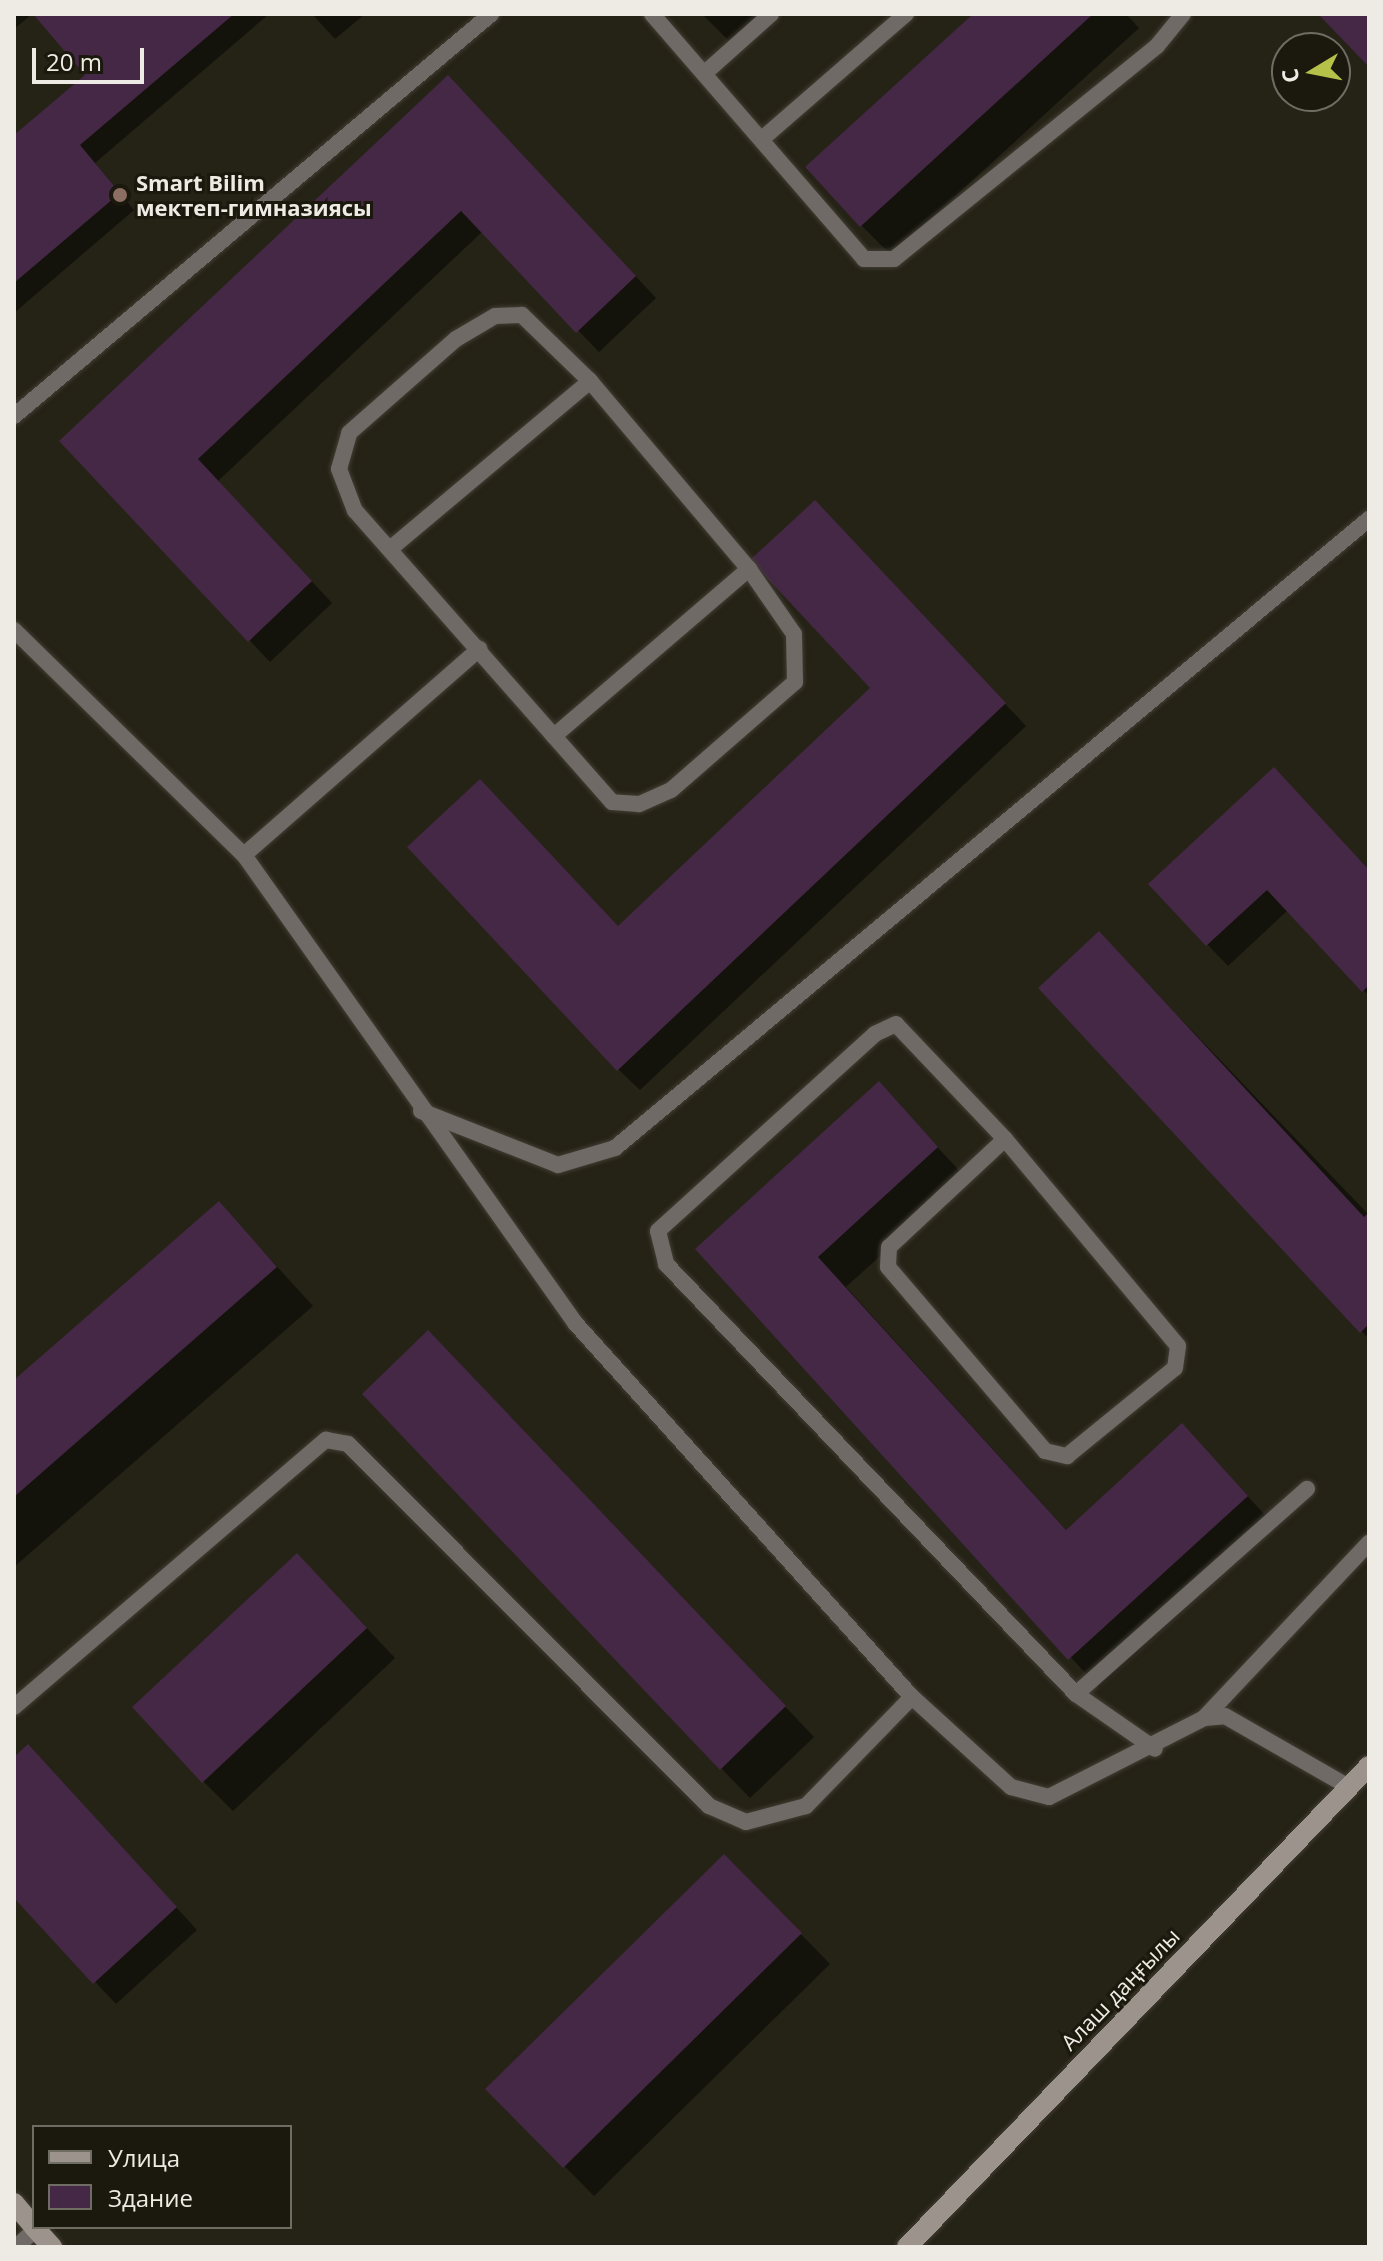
<!DOCTYPE html>
<meta charset="utf-8">
<style>
body{margin:0}
#map{position:relative;width:1383px;height:2261px;overflow:hidden;background:#252216;font-family:"Open Sans",sans-serif}
div>[style]{position:absolute}
.shadow>*{inset:0;background:#0007}
.building>*{inset:0;background:#442845}
.roads{filter:drop-shadow(0 0 2px #413e33) drop-shadow(0 0 2px #413e33)}
.lane>*{height:16px;margin:-8px;padding:0 8px;transform-origin:8px;border-radius:8px;background:#6f6a66}
.secondary>*{height:20px;margin:-10px;padding:0 10px;transform-origin:10px;border-radius:10px;background:#9c938c}
.dots>*{width:22px;height:22px;translate:-50% -50%;box-sizing:border-box;border:4px solid #1b180d;border-radius:50%}
span{translate:-50% -50%;white-space:nowrap;text-align:center;line-height:1.15;-webkit-text-stroke:6px #1b180d;paint-order:stroke}
.poi-label{font-size:22px;color:#edebe4;font-weight:700}
.left{translate:0 -50%;text-align:left}
.street-label{font-size:22px;color:#edebe4}
.frame{position:absolute;inset:0;border:16px solid #edebe4;pointer-events:none}
.legend{position:absolute;left:32px;top:2125px;width:260px;height:104px;box-sizing:border-box;background:#1b180d;border:2px solid #6f6c63;margin:0;padding:10px 14px;list-style:none;font-size:24px;color:#edebe4}
.legend li{display:flex;align-items:center;gap:16px;height:40px}
.legend b{width:40px;border:2px solid #6f6c63}
.north{position:absolute;left:1271px;top:32px;width:80px;height:80px;box-sizing:border-box;background:#1b180d;border:2px solid #6f6c63;border-radius:50%;rotate:260deg;font-size:22px;font-weight:700;line-height:32px;text-align:center;color:#edebe4}
.north::after{content:'';display:block;margin:auto;width:28px;height:36px;background:#b6c149;clip-path:polygon(50% 0,100% 100%,50% 72%,0 100%)}
.scale{position:absolute;left:32px;top:48px;width:112px;height:36px;box-sizing:border-box;border:4px solid #edebe4;border-top:0;padding-left:10px;font-size:24px;line-height:28px;white-space:nowrap;color:#edebe4;-webkit-text-stroke:6px #1b180d;paint-order:stroke}
</style>
<div id="map">
<div class="shadow">
<i style="clip-path:polygon(14px 14px,32px 14px,14px 29px)"></i>
<i style="clip-path:polygon(35px 14px,269px 14px,95px 163px,134px 210px,14px 313px,14px 138px,87px 75px)"></i>
<i style="clip-path:polygon(312px 14px,365px 14px,335px 39px)"></i>
<i style="clip-path:polygon(702px 14px,779px 14px,738px 50px)"></i>
<i style="clip-path:polygon(976px 14px,1126px 14px,1139px 28px,891px 255px,861px 225px)"></i>
<i style="clip-path:polygon(469px 98px,656px 298px,599px 352px,483px 231px,218px 481px,332px 603px,270px 662px,62px 441px)"></i>
<i style="clip-path:polygon(836px 524px,1026px 726px,640px 1090px,618px 1069px,619px 928px,873px 688px)"></i>
<i style="clip-path:polygon(1369px 871px,1369px 996px,1288px 910px,1228px 966px,1151px 885px)"></i>
<i style="clip-path:polygon(1128px 964px,1369px 1215px,1369px 1339px,1041px 988px)"></i>
<i style="clip-path:polygon(879px 1084px,966px 1178px,846px 1287px,1067px 1531px,1211px 1456px,1276px 1527px,1099px 1688px,698px 1249px)"></i>
<i style="clip-path:polygon(219px 1203px,313px 1306px,14px 1567px,14px 1383px)"></i>
<i style="clip-path:polygon(458px 1362px,814px 1737px,750px 1798px,721px 1768px)"></i>
<i style="clip-path:polygon(326px 1585px,395px 1658px,233px 1811px,203px 1781px)"></i>
<i style="clip-path:polygon(14px 1759px,49px 1768px,197px 1930px,116px 2004px,14px 1895px)"></i>
<i style="clip-path:polygon(754px 1886px,830px 1964px,594px 2196px,488px 2089px)"></i>
</div>
<div class="building">
<i style="clip-path:polygon(33px 14px,234px 14px,80px 145px,120px 193px,14px 283px,14px 135px,85px 75px)"></i>
<i style="clip-path:polygon(973px 14px,1093px 14px,860px 227px,805px 167px)"></i>
<i style="clip-path:polygon(1318px 14px,1369px 14px,1369px 67px)"></i>
<i style="clip-path:polygon(448px 75px,636px 276px,576px 333px,461px 211px,198px 459px,312px 581px,248px 642px,59px 441px)"></i>
<i style="clip-path:polygon(815px 500px,1006px 703px,617px 1071px,407px 847px,480px 779px,618px 926px,870px 688px,750px 560px)"></i>
<i style="clip-path:polygon(1274px 767px,1369px 870px,1369px 985px,1362px 992px,1267px 890px,1206px 946px,1148px 884px)"></i>
<i style="clip-path:polygon(1099px 931px,1364px 1217px,1369px 1212px,1369px 1324px,1360px 1333px,1038px 988px)"></i>
<i style="clip-path:polygon(879px 1081px,938px 1147px,818px 1257px,1066px 1530px,1182px 1423px,1248px 1496px,1068px 1660px,695px 1249px)"></i>
<i style="clip-path:polygon(219px 1201px,277px 1267px,14px 1497px,14px 1380px)"></i>
<i style="clip-path:polygon(428px 1330px,786px 1706px,720px 1770px,362px 1394px)"></i>
<i style="clip-path:polygon(297px 1553px,367px 1628px,202px 1783px,132px 1707px)"></i>
<i style="clip-path:polygon(28px 1744px,177px 1907px,93px 1984px,14px 1898px,14px 1757px)"></i>
<i style="clip-path:polygon(724px 1854px,802px 1933px,563px 2168px,485px 2089px)"></i>
</div>
<div class="roads">
<div class="lane">
<i style="left:652px;top:14px;width:324px;rotate:49.1deg"></i>
<i style="left:864px;top:259px;width:30px"></i>
<i style="left:894px;top:259px;width:338px;rotate:-39deg"></i>
<i style="left:1157px;top:46px;width:41px;rotate:-50.9deg"></i>
<i style="left:706px;top:72px;width:87px;rotate:-41.7deg"></i>
<i style="left:762px;top:139px;width:191px;rotate:-41deg"></i>
<i style="left:522px;top:315px;width:95px;rotate:44.1deg"></i>
<i style="left:590px;top:381px;width:246px;rotate:49.8deg"></i>
<i style="left:749px;top:569px;width:79px;rotate:55.3deg"></i>
<i style="left:794px;top:634px;width:48px;rotate:88.8deg"></i>
<i style="left:795px;top:682px;width:164px;rotate:138.9deg"></i>
<i style="left:671px;top:790px;width:35px;rotate:156deg"></i>
<i style="left:639px;top:804px;width:27px;rotate:-176deg"></i>
<i style="left:612px;top:802px;width:388px;rotate:-131.4deg"></i>
<i style="left:355px;top:511px;width:45px;rotate:-110.9deg"></i>
<i style="left:339px;top:469px;width:37px;rotate:-74deg"></i>
<i style="left:349px;top:433px;width:142px;rotate:-41.3deg"></i>
<i style="left:456px;top:339px;width:45px;rotate:-30.5deg"></i>
<i style="left:495px;top:316px;width:27px;rotate:-2deg"></i>
<i style="left:14px;top:416px;width:624px;rotate:-40.12deg"></i>
<i style="left:390px;top:549px;width:261px;rotate:-40deg"></i>
<i style="left:14px;top:630px;width:322px;rotate:44.4deg"></i>
<i style="left:244px;top:855px;width:575px;rotate:54.71deg"></i>
<i style="left:576px;top:1324px;width:502px;rotate:47.99deg"></i>
<i style="left:912px;top:1697px;width:134px;rotate:42.3deg"></i>
<i style="left:1011px;top:1787px;width:39px;rotate:15deg"></i>
<i style="left:1049px;top:1797px;width:174px;rotate:-27deg"></i>
<i style="left:1204px;top:1718px;width:21px;rotate:-5deg"></i>
<i style="left:1225px;top:1716px;width:141px;rotate:29.8deg"></i>
<i style="left:554px;top:736px;width:257px;rotate:-40.6deg"></i>
<i style="left:244px;top:855px;width:313px;rotate:-41.2deg"></i>
<i style="left:421px;top:1111px;width:147px;rotate:21.5deg"></i>
<i style="left:558px;top:1165px;width:59px;rotate:-16.6deg"></i>
<i style="left:615px;top:1148px;width:982px;rotate:-39.84deg"></i>
<i style="left:1005px;top:1139px;width:158px;rotate:137deg"></i>
<i style="left:889px;top:1247px;width:20px;rotate:93deg"></i>
<i style="left:888px;top:1267px;width:242px;rotate:49.5deg"></i>
<i style="left:1045px;top:1451px;width:23px;rotate:13deg"></i>
<i style="left:1067px;top:1456px;width:139px;rotate:-39.2deg"></i>
<i style="left:1175px;top:1368px;width:22px;rotate:-82deg"></i>
<i style="left:1178px;top:1346px;width:270px;rotate:-129.9deg"></i>
<i style="left:1005px;top:1139px;width:158px;rotate:-133.5deg"></i>
<i style="left:896px;top:1024px;width:23px;rotate:155deg"></i>
<i style="left:875px;top:1034px;width:293px;rotate:137.8deg"></i>
<i style="left:658px;top:1231px;width:34px;rotate:76deg"></i>
<i style="left:666px;top:1264px;width:594px;rotate:46.36deg"></i>
<i style="left:1076px;top:1694px;width:96px;rotate:34.8deg"></i>
<i style="left:1076px;top:1694px;width:309px;rotate:-41.6deg"></i>
<i style="left:14px;top:1707px;width:411px;rotate:-40.6deg"></i>
<i style="left:326px;top:1440px;width:22px;rotate:10deg"></i>
<i style="left:348px;top:1444px;width:511px;rotate:45.08deg"></i>
<i style="left:709px;top:1806px;width:40px;rotate:23.4deg"></i>
<i style="left:746px;top:1822px;width:62px;rotate:-14.9deg"></i>
<i style="left:806px;top:1806px;width:152px;rotate:-45.8deg"></i>
<i style="left:1204px;top:1718px;width:241px;rotate:-46.7deg"></i>
<i style="left:16px;top:2247px;width:27px;rotate:-42deg"></i>
</div>
<div class="secondary">
<i style="left:14px;top:2203px;width:31px;rotate:50deg"></i>
<i style="left:34px;top:2227px;width:27px;rotate:48deg"></i>
<i style="left:907px;top:2247px;width:667px;rotate:-46.15deg"></i>
</div>
</div>
<div class="dots">
<i style="left:120px;top:195px;background:#8d6e63"></i>
</div>
<div class="poi-label">
<span class="left" style="left:136px;top:195px">Smart Bilim<br>мектеп-гимназиясы</span>
</div>
<div class="street-label">
<span style="left:1120px;top:1989px;rotate:-46deg">Алаш даңғылы</span>
</div>
<div class="frame"></div>
<ul class="legend">
<li><b style="height:10px;background:#9c938c"></b>Улица</li>
<li><b style="height:22px;background:#442845"></b>Здание</li>
</ul>
<div class="north">С</div>
<div class="scale">20 m</div>
</div>
